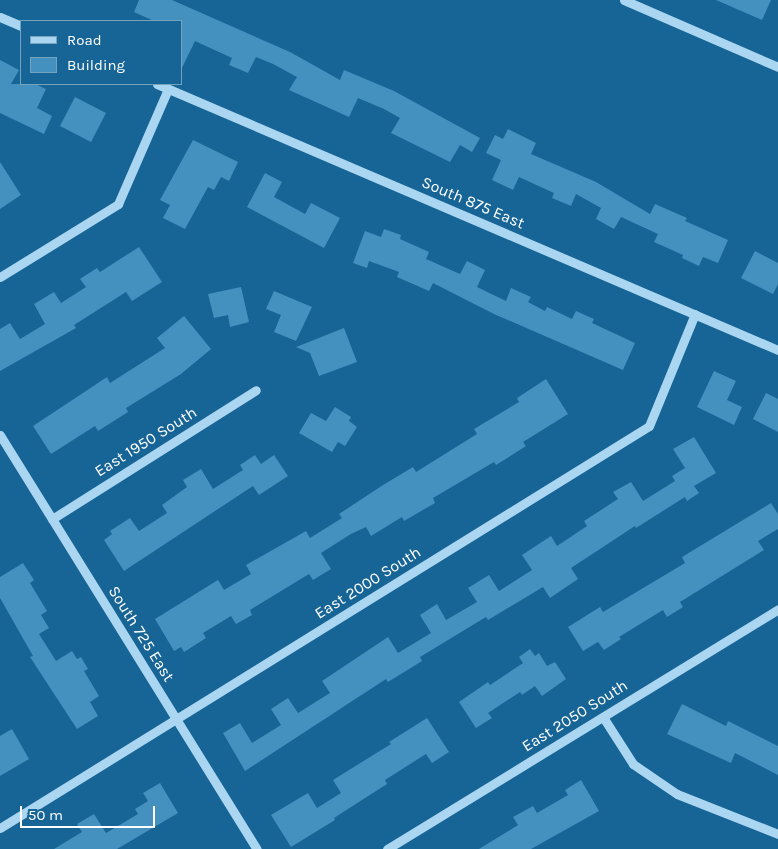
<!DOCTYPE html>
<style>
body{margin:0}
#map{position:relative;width:778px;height:849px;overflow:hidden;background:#176596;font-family:Karla,sans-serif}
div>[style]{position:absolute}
.building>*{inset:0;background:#4490bf}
.minor>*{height:9px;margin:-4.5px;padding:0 4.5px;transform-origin:4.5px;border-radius:4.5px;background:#aad6f1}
span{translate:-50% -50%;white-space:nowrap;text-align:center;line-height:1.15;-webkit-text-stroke:4px #176596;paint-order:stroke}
.street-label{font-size:16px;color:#fff}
.legend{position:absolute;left:20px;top:20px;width:162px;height:65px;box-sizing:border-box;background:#176596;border:1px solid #74a3c0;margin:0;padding:6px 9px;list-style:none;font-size:15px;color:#fff}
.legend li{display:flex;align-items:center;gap:10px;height:25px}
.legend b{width:25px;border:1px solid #74a3c0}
.scale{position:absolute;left:20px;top:806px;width:135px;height:22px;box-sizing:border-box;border:2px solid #fff;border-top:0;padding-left:6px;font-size:15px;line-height:18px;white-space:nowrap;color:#fff;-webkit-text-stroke:4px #176596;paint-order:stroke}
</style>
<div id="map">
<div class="building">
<i style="clip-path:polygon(139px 0,172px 0,290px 52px,340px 80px,344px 70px,394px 91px,480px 138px,472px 152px,460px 145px,450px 162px,391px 133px,400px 118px,384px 109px,358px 98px,349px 117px,289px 90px,297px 77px,273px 64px,256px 57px,248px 73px,229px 65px,232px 58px,195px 41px,181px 70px,181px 21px,154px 21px,134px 12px)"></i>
<i style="clip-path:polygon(716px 0,771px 0,762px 20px)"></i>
<i style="clip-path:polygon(0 60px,19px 70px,11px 84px,35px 84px,46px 89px,37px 108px,52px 116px,44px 134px,0 113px)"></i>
<i style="clip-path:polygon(75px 97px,106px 113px,91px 142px,60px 126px)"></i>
<i style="clip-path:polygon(508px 129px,536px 143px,531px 154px,596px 182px,650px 214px,655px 204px,687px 218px,685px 221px,728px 240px,718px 263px,703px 257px,699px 266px,682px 258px,683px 255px,654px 242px,658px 234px,621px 217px,614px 229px,596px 219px,601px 208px,576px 194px,571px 206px,552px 198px,554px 193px,519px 177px,513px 190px,492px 180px,501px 160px,486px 153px,495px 135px,503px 139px)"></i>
<i style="clip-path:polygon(193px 140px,238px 162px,229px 181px,221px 177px,214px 190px,208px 187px,185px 229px,163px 218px,170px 205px,160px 200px)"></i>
<i style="clip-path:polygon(0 162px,21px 195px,0 209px)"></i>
<i style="clip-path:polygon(265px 173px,282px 182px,274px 197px,305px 214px,311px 203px,340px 218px,324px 248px,247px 207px)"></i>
<i style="clip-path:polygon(384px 229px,401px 235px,400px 239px,429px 252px,426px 259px,460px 274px,467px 261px,485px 270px,477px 287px,506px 301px,511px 288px,531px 297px,528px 302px,545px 311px,547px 307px,572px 319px,576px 311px,594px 319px,592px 323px,635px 343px,623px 370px,494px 314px,433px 283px,429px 291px,397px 277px,399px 272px,369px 261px,367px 268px,353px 263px,365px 231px,381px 237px)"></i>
<i style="clip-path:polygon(139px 247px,162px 282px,132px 301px,126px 292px,74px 325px,76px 328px,0 371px,0 329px,10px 323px,20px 339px,45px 324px,34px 304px,54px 292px,61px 303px,86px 287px,80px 279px,97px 268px,100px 272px)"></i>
<i style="clip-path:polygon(755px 251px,778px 263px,778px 284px,773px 294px,741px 278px)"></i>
<i style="clip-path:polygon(241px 287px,249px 322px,230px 327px,228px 315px,214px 318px,208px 294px)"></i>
<i style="clip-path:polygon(274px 291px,312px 307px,296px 341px,274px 332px,281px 315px,266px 309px)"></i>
<i style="clip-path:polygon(184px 316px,211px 349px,181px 374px,126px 408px,128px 412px,98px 431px,95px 426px,51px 454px,33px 426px,107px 377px,110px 383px,165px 348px,157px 338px)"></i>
<i style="clip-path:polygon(344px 328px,357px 362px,319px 376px,310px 353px,296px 347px)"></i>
<i style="clip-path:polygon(714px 371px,736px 381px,727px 400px,742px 407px,734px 425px,697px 407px)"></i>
<i style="clip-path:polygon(546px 379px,568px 414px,523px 442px,526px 446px,496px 465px,494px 462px,433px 498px,435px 503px,404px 521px,402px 517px,371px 536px,366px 527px,351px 534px,321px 553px,331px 569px,313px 580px,309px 574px,250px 610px,252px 615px,236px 624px,231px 616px,203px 633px,206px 638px,184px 652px,181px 647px,174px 651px,155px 619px,218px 580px,224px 590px,251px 574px,246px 565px,306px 531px,310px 538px,342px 518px,339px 514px,383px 485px,413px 467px,416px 472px,477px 434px,474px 429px,519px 402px,517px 398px)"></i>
<i style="clip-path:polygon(766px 393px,778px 399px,778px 432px,753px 419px)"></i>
<i style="clip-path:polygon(335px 407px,351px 417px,349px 421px,357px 427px,345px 446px,338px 442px,332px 452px,299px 433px,311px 413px,326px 421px)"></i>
<i style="clip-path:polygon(694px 437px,716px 473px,694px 486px,699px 493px,687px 501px,685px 497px,636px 528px,635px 526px,571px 568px,578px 579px,550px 598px,543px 587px,488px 620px,486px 617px,420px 657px,422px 661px,388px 682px,386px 679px,245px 771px,223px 733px,240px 723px,252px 743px,281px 725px,271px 709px,288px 698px,298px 713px,330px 693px,322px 681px,388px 637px,398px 653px,431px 633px,420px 615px,437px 604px,446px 620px,477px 602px,468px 588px,489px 575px,499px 591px,532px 570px,522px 555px,551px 536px,557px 546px,587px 526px,584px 521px,618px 499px,613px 492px,631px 482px,643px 501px,675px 481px,672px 476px,685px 468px,673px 449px)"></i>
<i style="clip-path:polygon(255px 455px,261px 464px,274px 455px,288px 476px,259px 495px,253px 486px,124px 571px,104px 540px,112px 534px,110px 531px,130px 518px,139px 531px,167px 513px,162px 505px,187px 487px,183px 480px,201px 469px,213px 489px,243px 470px,240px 465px)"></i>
<i style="clip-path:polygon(771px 503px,778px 514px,778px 529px,758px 541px,764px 550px,680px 602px,683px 607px,667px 617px,663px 610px,619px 637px,621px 639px,604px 650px,598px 642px,583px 651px,568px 627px,600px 607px,603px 612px,685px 563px,682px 557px)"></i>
<i style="clip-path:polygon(23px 563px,34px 580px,30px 583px,47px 611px,41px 615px,49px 628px,39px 634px,56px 661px,72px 651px,77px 659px,81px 657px,88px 669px,84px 671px,99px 696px,90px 702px,98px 716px,77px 729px,30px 657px,33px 656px,0 598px,0 577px)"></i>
<i style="clip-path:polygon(530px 649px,535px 656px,539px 653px,547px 666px,555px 662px,566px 679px,542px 696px,535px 686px,522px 695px,520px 692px,488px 713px,492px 718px,476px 728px,459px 702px,488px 682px,490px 685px,523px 663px,519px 657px)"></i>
<i style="clip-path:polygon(682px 704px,726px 726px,728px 721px,778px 746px,778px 775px,735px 753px,731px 763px,667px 734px)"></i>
<i style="clip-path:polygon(427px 718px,449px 752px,432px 763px,426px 754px,385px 780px,387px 784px,334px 818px,335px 820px,291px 847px,271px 815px,308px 793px,317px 808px,341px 793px,333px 780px,391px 744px,389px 742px)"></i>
<i style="clip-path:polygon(12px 729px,29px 759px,0 776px,0 736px)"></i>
<i style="clip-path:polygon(581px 780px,599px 811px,531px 849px,479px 849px,518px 825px,513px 817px,533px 806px,537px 813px,568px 795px,565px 790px)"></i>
<i style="clip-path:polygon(160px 783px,178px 813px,117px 849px,54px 849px,82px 832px,77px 824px,94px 814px,106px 833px,138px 814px,135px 809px,148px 801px,143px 793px)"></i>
</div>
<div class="minor">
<i style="left:624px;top:0;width:168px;rotate:23.5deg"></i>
<i style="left:0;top:17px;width:23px;rotate:23deg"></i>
<i style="left:157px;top:84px;width:676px;rotate:23.19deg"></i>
<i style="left:0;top:277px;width:139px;rotate:-31.7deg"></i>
<i style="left:118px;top:204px;width:125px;rotate:-66.5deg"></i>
<i style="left:0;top:435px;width:487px;rotate:58.2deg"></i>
<i style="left:52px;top:519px;width:241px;rotate:-32.3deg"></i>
<i style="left:603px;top:717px;width:56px;rotate:57.4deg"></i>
<i style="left:633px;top:764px;width:53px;rotate:34.3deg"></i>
<i style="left:677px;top:794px;width:109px;rotate:21.6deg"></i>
<i style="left:0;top:828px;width:763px;rotate:-31.77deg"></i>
<i style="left:649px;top:426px;width:121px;rotate:-67.7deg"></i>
<i style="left:387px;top:849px;width:459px;rotate:-31.5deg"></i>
</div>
<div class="street-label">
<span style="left:473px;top:203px;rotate:23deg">South 875 East</span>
<span style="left:146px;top:442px;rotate:-32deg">East 1950 South</span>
<span style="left:368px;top:583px;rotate:-32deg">East 2000 South</span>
<span style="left:141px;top:634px;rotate:58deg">South 725 East</span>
<span style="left:575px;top:716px;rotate:-32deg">East 2050 South</span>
</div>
<ul class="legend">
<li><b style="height:6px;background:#aad6f1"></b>Road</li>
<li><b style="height:14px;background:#4490bf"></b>Building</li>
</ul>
<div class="scale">50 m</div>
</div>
